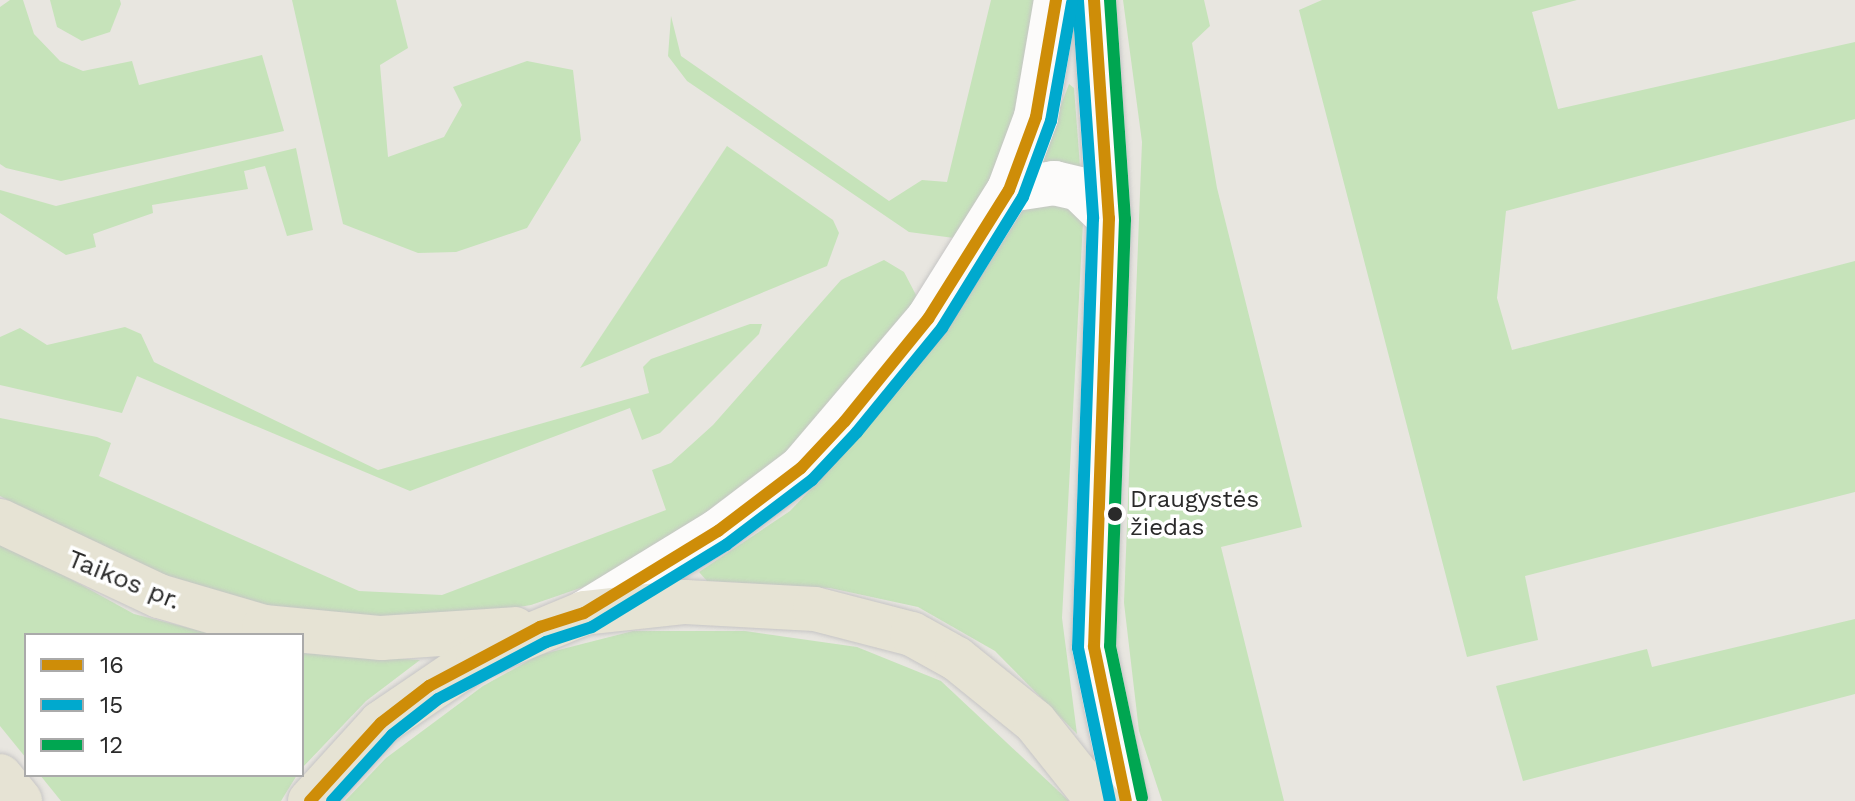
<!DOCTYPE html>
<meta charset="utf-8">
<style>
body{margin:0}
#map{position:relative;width:1855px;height:801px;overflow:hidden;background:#e8e6e0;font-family:"Work Sans",sans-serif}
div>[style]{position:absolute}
.green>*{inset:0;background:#c6e3ba}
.roads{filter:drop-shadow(0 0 2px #c6c5c5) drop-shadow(0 0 2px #c6c5c5)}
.secondary>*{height:44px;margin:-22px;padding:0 22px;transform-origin:22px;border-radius:22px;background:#fcfbfa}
.primary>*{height:44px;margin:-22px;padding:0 22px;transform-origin:22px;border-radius:22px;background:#e6e3d4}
.bus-1>*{height:12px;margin:-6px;padding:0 6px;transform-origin:6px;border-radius:6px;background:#ce8d08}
.bus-2>*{height:12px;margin:-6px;padding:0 6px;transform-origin:6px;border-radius:6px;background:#00a9ce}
.bus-3>*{height:12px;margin:-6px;padding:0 6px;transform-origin:6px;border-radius:6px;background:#00a651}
.dots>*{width:22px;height:22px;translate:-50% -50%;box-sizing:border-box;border:4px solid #fff;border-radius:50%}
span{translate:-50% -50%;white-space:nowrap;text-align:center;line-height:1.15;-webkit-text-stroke:7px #fff;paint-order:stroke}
.bus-label{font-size:24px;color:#2a2a2a}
.left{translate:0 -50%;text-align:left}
.street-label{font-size:26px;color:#2a2a2a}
.legend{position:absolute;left:24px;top:633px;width:280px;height:144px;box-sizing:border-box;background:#fff;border:2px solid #aaa;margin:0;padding:10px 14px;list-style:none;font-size:24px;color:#2a2a2a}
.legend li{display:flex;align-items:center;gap:16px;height:40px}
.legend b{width:40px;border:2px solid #aaa}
</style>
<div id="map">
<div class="green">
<i style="clip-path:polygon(10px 0,23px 0,34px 34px,60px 61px,83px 71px,132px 61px,139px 85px,262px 55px,284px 131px,61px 181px,6px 168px,0 164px,0 7px)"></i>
<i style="clip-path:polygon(50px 0,120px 0,121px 4px,110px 32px,82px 41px,57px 27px)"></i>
<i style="clip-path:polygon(292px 0,396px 0,408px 48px,380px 65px,388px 157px,444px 137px,462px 105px,453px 87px,527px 61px,573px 70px,581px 140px,527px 228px,456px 252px,418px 253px,343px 224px)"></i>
<i style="clip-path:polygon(991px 0,1037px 0,1027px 80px,996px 175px,954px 238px,909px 232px,687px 81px,668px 56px,671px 16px,681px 56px,889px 201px,922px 180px,947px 182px)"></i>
<i style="clip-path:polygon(1123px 0,1204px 0,1210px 26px,1192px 43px,1217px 188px,1302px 527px,1221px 547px,1284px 801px,1162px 801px,1139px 731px,1124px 603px,1142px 142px)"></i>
<i style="clip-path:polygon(1322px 0,1577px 0,1532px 12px,1558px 109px,1855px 42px,1855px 119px,1506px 211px,1497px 298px,1512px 350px,1855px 261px,1855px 492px,1525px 576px,1538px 640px,1467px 657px,1299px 10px)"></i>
<i style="clip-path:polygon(1069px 84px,1074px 88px,1081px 179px,1036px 171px)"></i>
<i style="clip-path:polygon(727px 146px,833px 220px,839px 233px,827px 266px,580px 368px)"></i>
<i style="clip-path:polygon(296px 148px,313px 230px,287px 236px,265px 166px,244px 171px,248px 189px,152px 205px,153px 213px,93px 234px,96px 247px,66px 255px,0 213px,0 190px,56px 206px)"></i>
<i style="clip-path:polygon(1030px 199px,1070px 200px,1083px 222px,1062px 618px,1077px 734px,995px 651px,918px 607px,830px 588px,707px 581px,699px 572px,790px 511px,848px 450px,909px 379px)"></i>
<i style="clip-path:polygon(884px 260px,904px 272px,916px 295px,914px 307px,789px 453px,722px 506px,589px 585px,531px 605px,421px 623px,277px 613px,135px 568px,0 496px,0 418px,97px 437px,111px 443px,99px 476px,359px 591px,442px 595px,666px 510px,652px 470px,671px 463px,713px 425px,841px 280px)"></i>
<i style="clip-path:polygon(750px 324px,762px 324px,759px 334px,660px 433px,642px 440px,630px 408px,410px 491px,137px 376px,122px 413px,0 385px,0 337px,20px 328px,47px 345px,125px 327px,141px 334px,154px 362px,378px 470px,649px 393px,643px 367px,651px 359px)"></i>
<i style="clip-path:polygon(0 540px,134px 614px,216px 635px,26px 635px,26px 758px,0 726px)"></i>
<i style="clip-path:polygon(1855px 619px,1855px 694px,1523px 781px,1496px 686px,1647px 649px,1652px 667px)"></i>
<i style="clip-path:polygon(633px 631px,745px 631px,857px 647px,941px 681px,1069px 801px,345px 801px,386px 758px,483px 686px,539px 655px)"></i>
<i style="clip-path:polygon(302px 653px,420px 660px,366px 701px,302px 768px)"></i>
<i style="clip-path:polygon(40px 775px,297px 775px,281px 801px,61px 801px)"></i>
</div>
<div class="roads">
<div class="secondary">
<i style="left:1094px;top:0;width:219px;rotate:86.1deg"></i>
<i style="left:1109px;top:218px;width:429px;rotate:92deg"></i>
<i style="left:1094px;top:647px;width:157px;rotate:78.3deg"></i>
<i style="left:1009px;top:190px;width:46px;rotate:-8.8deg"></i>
<i style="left:1054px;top:183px;width:26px;rotate:13deg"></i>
<i style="left:1079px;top:189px;width:42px;rotate:44deg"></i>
<i style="left:584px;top:613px;width:157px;rotate:-31.5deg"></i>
<i style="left:718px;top:531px;width:104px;rotate:-37.2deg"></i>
<i style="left:801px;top:468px;width:196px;rotate:-49.6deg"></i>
<i style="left:928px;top:319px;width:152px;rotate:-57.9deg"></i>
<i style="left:1009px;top:190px;width:78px;rotate:-69.7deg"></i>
<i style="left:1036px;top:117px;width:119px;rotate:-80.3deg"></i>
</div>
<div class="primary">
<i style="left:0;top:521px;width:176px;rotate:25.3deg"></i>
<i style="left:159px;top:596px;width:109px;rotate:16.4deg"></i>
<i style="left:264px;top:627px;width:118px;rotate:5.4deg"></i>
<i style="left:381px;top:638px;width:134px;rotate:-3.8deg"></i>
<i style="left:0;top:776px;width:32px;rotate:51deg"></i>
<i style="left:310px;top:801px;width:105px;rotate:-47.7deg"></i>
<i style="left:381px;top:723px;width:117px;rotate:-34.2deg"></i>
<i style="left:478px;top:657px;width:115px;rotate:-22.5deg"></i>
<i style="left:584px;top:613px;width:102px;rotate:-6.2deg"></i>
<i style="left:685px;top:602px;width:130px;rotate:3.1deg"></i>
<i style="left:815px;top:609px;width:100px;rotate:14.5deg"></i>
<i style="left:912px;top:634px;width:51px;rotate:29.1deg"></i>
<i style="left:957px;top:659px;width:100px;rotate:38.9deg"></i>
<i style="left:1035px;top:722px;width:101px;rotate:51.4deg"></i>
</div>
</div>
<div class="bus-1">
<i style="left:1094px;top:0;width:219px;rotate:86.1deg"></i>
<i style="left:1109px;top:218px;width:429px;rotate:92deg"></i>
<i style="left:1094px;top:647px;width:157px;rotate:78.3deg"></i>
<i style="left:310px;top:801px;width:105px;rotate:-47.7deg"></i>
<i style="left:381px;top:723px;width:61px;rotate:-37.6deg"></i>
<i style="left:429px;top:686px;width:126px;rotate:-28deg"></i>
<i style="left:540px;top:627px;width:46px;rotate:-17.7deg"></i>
<i style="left:584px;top:613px;width:157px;rotate:-31.5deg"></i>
<i style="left:718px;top:531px;width:104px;rotate:-37.2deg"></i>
<i style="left:801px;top:468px;width:64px;rotate:-46.9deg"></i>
<i style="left:845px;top:421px;width:132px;rotate:-50.9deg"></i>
<i style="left:928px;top:319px;width:152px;rotate:-57.9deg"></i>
<i style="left:1009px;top:190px;width:78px;rotate:-69.7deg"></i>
<i style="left:1036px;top:117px;width:119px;rotate:-80.3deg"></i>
</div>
<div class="bus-2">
<i style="left:1078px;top:1px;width:218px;rotate:86deg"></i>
<i style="left:1093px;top:218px;width:430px;rotate:92deg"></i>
<i style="left:1078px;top:648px;width:156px;rotate:78.2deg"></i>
<i style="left:332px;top:801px;width:89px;rotate:-47.7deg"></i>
<i style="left:392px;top:735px;width:58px;rotate:-38deg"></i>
<i style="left:438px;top:699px;width:122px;rotate:-27.8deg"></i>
<i style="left:546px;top:642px;width:48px;rotate:-18.1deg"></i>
<i style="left:592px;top:627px;width:157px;rotate:-31.5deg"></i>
<i style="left:726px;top:545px;width:108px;rotate:-37.1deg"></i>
<i style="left:812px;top:480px;width:66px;rotate:-46.8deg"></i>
<i style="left:857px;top:432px;width:134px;rotate:-50.7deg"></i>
<i style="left:942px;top:328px;width:154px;rotate:-58.3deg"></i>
<i style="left:1023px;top:197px;width:81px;rotate:-69.8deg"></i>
<i style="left:1051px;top:121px;width:120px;rotate:-79.9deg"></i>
</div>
<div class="bus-3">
<i style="left:1110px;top:0;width:220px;rotate:86.1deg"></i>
<i style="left:1125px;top:219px;width:427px;rotate:92deg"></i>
<i style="left:1110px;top:646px;width:155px;rotate:78.1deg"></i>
</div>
<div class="dots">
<i style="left:1115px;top:514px;background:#2a2a2a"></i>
</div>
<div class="bus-label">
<span class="left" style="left:1130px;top:514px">Draugystės<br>žiedas</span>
</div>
<div class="street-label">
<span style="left:124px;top:580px;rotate:22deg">Taikos pr.</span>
</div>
<ul class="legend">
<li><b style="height:10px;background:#ce8d08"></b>16</li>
<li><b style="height:10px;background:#00a9ce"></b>15</li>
<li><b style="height:10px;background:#00a651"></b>12</li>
</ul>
</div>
